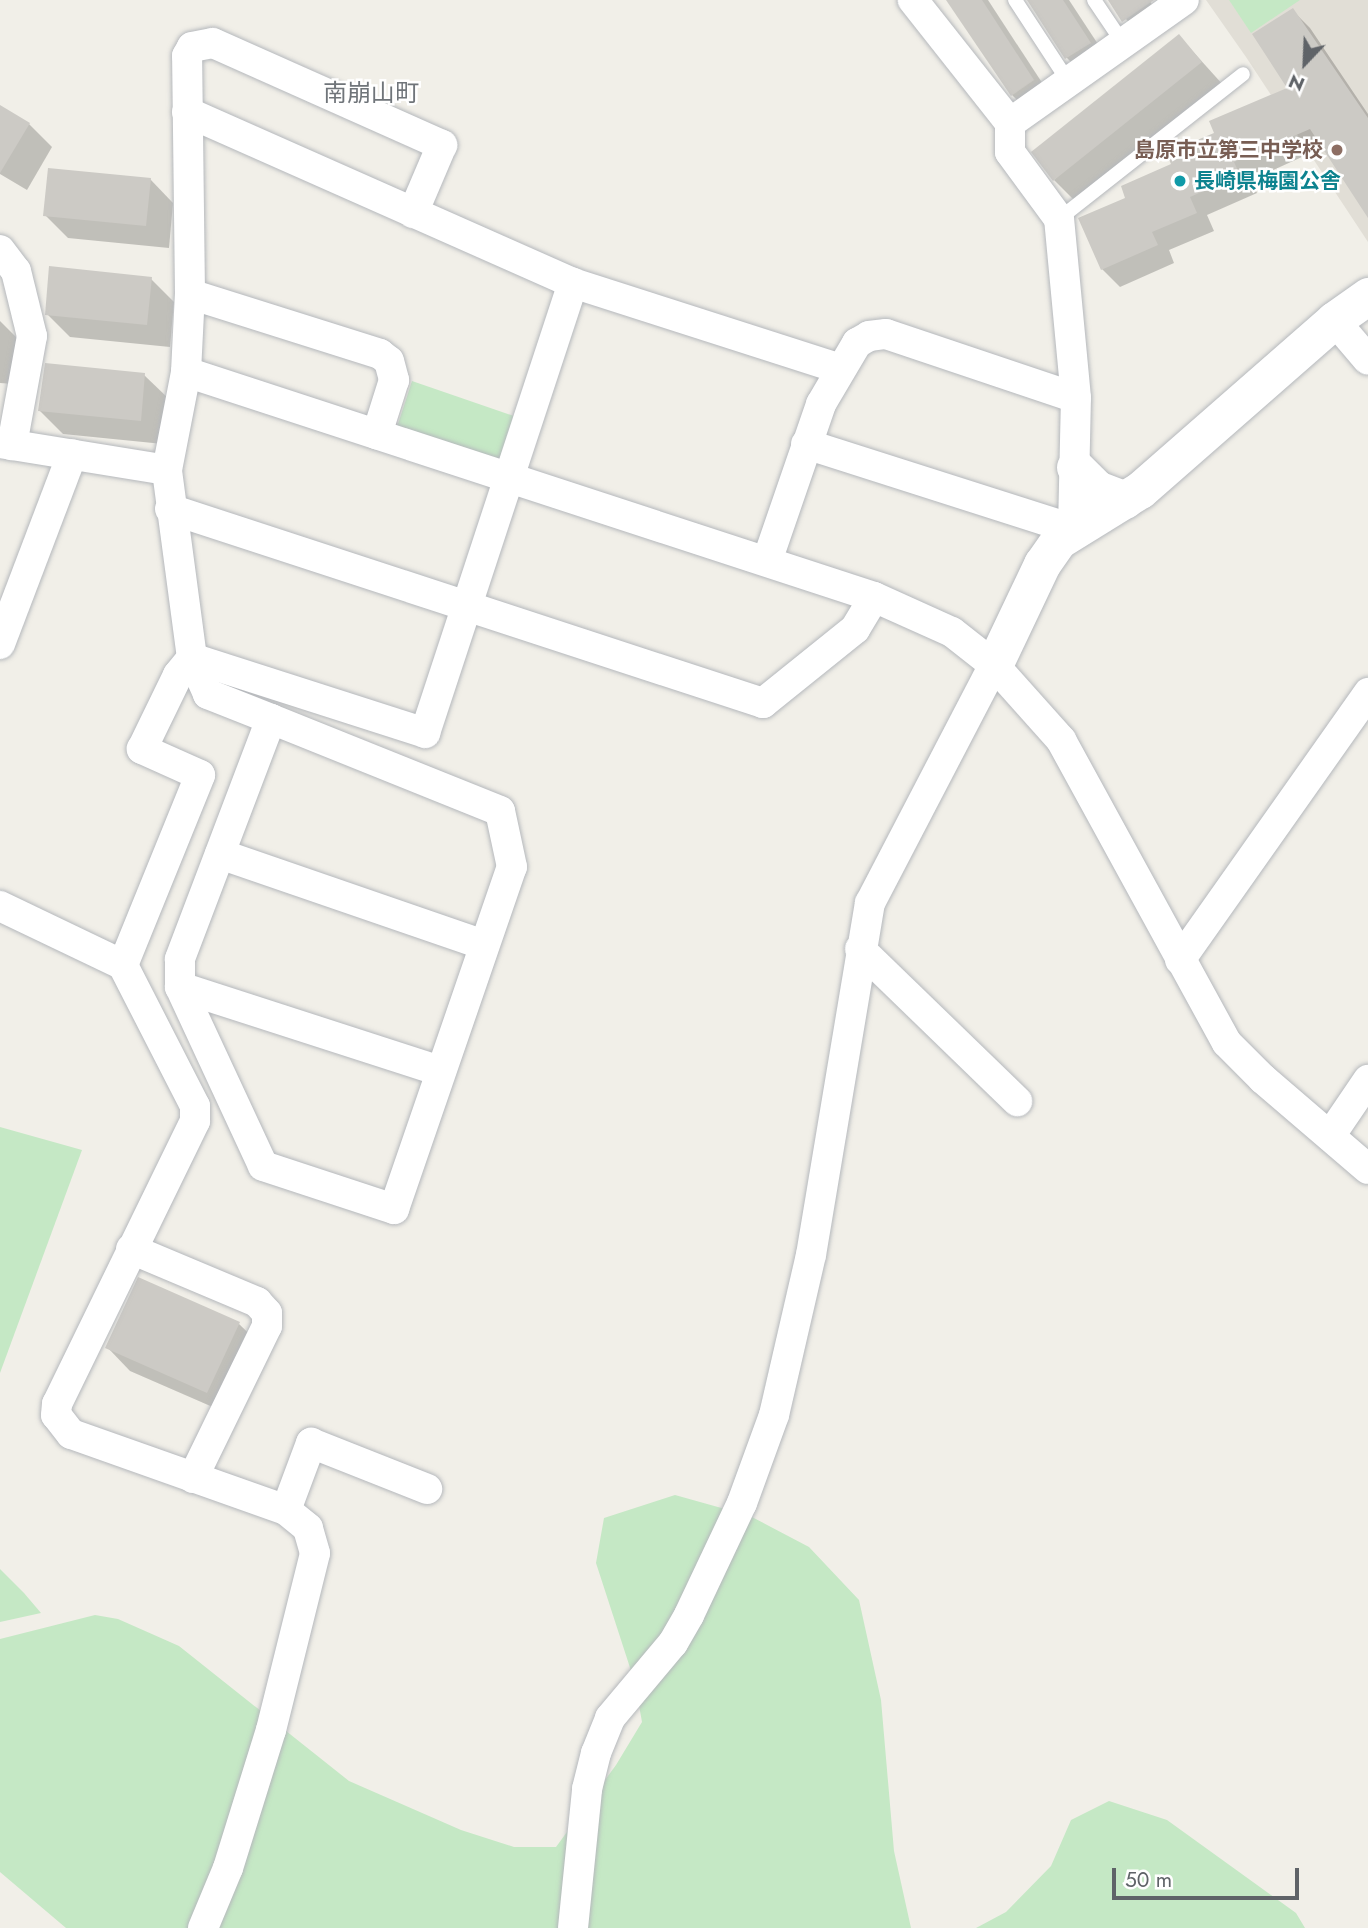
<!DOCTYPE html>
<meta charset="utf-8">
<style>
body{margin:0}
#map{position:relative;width:1368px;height:1928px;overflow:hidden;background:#f1efe8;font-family:Jost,"Noto Sans JP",sans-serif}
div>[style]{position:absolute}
.education>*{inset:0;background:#e1ded6}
.green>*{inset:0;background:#c5e8c5}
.shadow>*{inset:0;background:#0003}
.building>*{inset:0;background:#cccac5}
.roads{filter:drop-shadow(0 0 2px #b5b8bc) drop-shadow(0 0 2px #b5b8bc)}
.service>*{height:14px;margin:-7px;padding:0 7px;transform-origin:7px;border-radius:7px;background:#fff}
.minor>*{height:30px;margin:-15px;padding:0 15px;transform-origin:15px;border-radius:15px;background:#fff}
.tertiary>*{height:37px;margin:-18.5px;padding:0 18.5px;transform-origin:18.5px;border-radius:18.5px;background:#fff}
.dots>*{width:19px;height:19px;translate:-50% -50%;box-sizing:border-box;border:4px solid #fff;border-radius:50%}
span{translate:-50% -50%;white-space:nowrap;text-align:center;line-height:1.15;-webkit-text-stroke:5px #fff;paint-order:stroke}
.education-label{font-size:21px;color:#785e54;font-weight:700}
.right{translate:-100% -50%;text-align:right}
.culture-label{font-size:21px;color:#0d838f;font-weight:700}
.left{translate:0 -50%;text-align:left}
.quarter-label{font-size:24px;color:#70757a}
.north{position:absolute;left:1270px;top:28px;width:70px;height:70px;-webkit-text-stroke:5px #fff;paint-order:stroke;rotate:203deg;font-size:19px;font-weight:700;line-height:28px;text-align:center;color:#5f6368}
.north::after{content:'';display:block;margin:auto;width:24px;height:32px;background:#5f6368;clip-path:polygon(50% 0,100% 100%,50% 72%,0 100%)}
.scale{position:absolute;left:1112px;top:1868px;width:187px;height:32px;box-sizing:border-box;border:4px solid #5f6368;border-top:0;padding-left:9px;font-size:21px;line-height:24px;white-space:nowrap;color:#5f6368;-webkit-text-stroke:5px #fff;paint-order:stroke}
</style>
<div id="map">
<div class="education">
<i style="clip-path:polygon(1206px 0,1368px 0,1368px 242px,1246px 57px)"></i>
</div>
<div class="green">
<i style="clip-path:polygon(1229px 0,1300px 0,1251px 33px)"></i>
<i style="clip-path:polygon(412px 381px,514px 416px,499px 461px,397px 427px)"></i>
<i style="clip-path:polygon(0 1127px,82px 1150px,0 1373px)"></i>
<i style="clip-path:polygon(675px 1495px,750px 1516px,809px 1547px,859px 1600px,881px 1700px,894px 1851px,911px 1928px,66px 1928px,0 1872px,0 1639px,95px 1615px,118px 1619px,179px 1646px,349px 1781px,461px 1830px,514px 1847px,556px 1847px,616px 1765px,642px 1722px,635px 1683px,596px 1563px,604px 1518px)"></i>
<i style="clip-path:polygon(0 1569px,24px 1593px,41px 1613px,0 1622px)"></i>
<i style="clip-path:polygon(1109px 1801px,1167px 1820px,1296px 1913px,1305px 1928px,976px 1928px,1006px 1912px,1051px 1866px,1071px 1820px)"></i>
</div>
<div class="shadow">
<i style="clip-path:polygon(948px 0,988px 0,1056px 104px,1035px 118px,1012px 95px)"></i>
<i style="clip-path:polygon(1029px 0,1069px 0,1113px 67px,1090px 81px,1067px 58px)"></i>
<i style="clip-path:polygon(1110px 0,1149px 0,1169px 29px,1147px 44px)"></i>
<i style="clip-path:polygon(1292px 10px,1310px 28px,1368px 114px,1368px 215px,1324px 147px,1251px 180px,1257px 193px,1207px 215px,1214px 231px,1169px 250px,1174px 263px,1120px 287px,1102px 269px,1128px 199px,1216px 134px,1290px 88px)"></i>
<i style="clip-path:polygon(1179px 36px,1224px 86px,1077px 203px,1054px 180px)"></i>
<i style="clip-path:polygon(0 107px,29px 124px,52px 147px,27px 190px,0 174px)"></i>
<i style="clip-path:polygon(150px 179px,173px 203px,169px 248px,68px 238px,45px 215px)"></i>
<i style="clip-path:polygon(151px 279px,174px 302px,170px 347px,70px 337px,47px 314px)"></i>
<i style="clip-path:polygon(0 321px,18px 339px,14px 384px,0 383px)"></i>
<i style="clip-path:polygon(144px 375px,168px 398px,163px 444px,63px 434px,39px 410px)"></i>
<i style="clip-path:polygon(139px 1279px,239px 1324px,263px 1347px,231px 1415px,130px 1371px,107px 1347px)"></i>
</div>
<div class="building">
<i style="clip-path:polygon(946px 0,982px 0,1034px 80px,1011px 96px)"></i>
<i style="clip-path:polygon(1027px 0,1063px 0,1091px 43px,1065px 59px)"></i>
<i style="clip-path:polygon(1108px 0,1154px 0,1122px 22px)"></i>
<i style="clip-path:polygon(1293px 8px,1368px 118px,1368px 218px,1310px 129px,1234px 162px,1240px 175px,1190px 197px,1197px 213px,1152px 232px,1158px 245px,1101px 270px,1078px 218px,1125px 198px,1121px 186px,1171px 164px,1166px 153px,1214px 133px,1209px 121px,1287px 88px,1252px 34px)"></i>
<i style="clip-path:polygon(1179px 34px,1202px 62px,1053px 181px,1031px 152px)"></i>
<i style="clip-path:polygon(0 105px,30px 123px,0 173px)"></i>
<i style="clip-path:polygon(48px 168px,151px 178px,146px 226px,43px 216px)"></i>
<i style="clip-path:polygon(49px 266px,152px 277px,147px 325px,45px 315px)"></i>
<i style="clip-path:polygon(45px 363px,145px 373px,141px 421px,38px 411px)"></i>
<i style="clip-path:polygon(138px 1277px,240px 1322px,207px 1393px,105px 1348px)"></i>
</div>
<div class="roads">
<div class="service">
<i style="left:1015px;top:0;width:97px;rotate:56.8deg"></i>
<i style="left:1094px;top:0;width:52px;rotate:56deg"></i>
<i style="left:1059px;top:219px;width:234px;rotate:-38.2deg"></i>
</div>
<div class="minor">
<i style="left:187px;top:112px;width:422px;rotate:23.9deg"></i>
<i style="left:573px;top:283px;width:281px;rotate:17.8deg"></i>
<i style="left:1010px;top:123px;width:213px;rotate:-35.3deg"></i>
<i style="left:0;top:250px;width:26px;rotate:53deg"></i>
<i style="left:16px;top:271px;width:67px;rotate:76.2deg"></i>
<i style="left:32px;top:336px;width:111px;rotate:100.4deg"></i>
<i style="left:190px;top:294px;width:199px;rotate:17.5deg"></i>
<i style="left:380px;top:354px;width:11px;rotate:38deg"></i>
<i style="left:389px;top:361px;width:20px;rotate:75deg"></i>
<i style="left:394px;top:380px;width:57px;rotate:107.5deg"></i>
<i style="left:1334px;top:320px;width:52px;rotate:49.6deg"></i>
<i style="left:186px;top:372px;width:724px;rotate:18.11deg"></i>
<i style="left:874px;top:597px;width:85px;rotate:24.2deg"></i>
<i style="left:952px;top:632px;width:53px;rotate:38.2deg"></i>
<i style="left:994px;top:665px;width:101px;rotate:48.2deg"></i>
<i style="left:1061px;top:740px;width:345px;rotate:61.3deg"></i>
<i style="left:1227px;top:1043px;width:51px;rotate:45deg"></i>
<i style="left:1263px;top:1079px;width:138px;rotate:40.6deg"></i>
<i style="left:0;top:443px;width:169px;rotate:9.2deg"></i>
<i style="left:806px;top:444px;width:280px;rotate:17.7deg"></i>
<i style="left:1073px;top:529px;width:131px;rotate:-88.7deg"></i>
<i style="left:1076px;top:398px;width:180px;rotate:-95.4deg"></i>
<i style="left:1059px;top:219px;width:83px;rotate:-126.2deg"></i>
<i style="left:1010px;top:152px;width:29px;rotate:-90deg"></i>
<i style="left:1010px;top:123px;width:157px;rotate:-128.3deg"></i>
<i style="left:170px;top:509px;width:624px;rotate:18.12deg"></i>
<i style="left:763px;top:703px;width:118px;rotate:-38.8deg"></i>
<i style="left:855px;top:629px;width:37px;rotate:-59deg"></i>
<i style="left:767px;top:561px;width:166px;rotate:-71deg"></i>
<i style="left:821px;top:404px;width:71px;rotate:-59.5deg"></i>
<i style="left:857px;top:343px;width:14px;rotate:-30deg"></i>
<i style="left:869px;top:336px;width:17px;rotate:-7deg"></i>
<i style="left:886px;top:334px;width:200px;rotate:18.6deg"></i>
<i style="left:0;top:644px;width:203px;rotate:-69.2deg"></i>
<i style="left:271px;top:719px;width:257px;rotate:110.8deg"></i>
<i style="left:180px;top:959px;width:28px;rotate:90deg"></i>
<i style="left:180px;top:987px;width:197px;rotate:65.1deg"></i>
<i style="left:263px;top:1166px;width:138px;rotate:18.2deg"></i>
<i style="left:394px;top:1209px;width:362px;rotate:-71deg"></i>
<i style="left:512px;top:867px;width:57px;rotate:-102.1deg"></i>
<i style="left:500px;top:811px;width:247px;rotate:-158.1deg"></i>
<i style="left:271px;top:719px;width:68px;rotate:-158.4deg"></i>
<i style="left:208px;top:694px;width:39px;rotate:-114deg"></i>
<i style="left:192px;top:658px;width:190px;rotate:-97.6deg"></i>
<i style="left:167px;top:470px;width:100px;rotate:-79deg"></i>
<i style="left:186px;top:372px;width:78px;rotate:-87.1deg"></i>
<i style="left:190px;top:294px;width:238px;rotate:-90.7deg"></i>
<i style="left:187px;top:56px;width:10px;rotate:-61deg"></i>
<i style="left:192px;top:47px;width:21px;rotate:-11deg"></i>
<i style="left:213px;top:43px;width:251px;rotate:24deg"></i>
<i style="left:442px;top:145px;width:74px;rotate:113.1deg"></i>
<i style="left:220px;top:854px;width:279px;rotate:19deg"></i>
<i style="left:0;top:906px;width:136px;rotate:25.6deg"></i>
<i style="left:860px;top:949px;width:219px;rotate:44.1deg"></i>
<i style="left:1180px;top:960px;width:327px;rotate:-54.8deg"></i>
<i style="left:180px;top:987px;width:273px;rotate:17.9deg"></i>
<i style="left:1330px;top:1136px;width:68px;rotate:-55.8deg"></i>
<i style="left:131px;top:1249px;width:137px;rotate:22.8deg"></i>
<i style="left:257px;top:1302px;width:15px;rotate:48deg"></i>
<i style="left:267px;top:1313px;width:13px;rotate:90deg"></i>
<i style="left:267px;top:1326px;width:169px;rotate:116deg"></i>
<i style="left:286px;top:1510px;width:72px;rotate:-69.5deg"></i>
<i style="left:311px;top:1443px;width:125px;rotate:21.6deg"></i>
<i style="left:203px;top:1928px;width:65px;rotate:-67.4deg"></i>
<i style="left:228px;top:1868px;width:145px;rotate:-72.7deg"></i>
<i style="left:271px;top:1730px;width:182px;rotate:-76deg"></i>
<i style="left:315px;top:1553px;width:26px;rotate:-106deg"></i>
<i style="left:308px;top:1528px;width:28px;rotate:-141deg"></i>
<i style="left:286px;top:1510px;width:228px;rotate:-160.5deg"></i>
<i style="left:71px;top:1434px;width:24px;rotate:-128deg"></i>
<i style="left:56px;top:1415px;width:11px;rotate:-85deg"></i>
<i style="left:57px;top:1404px;width:315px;rotate:-64deg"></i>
<i style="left:195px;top:1121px;width:15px;rotate:-90deg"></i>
<i style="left:195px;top:1106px;width:158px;rotate:-117.1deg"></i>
<i style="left:123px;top:965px;width:205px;rotate:-67.9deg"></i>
<i style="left:200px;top:775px;width:64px;rotate:-155.9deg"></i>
<i style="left:142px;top:749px;width:82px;rotate:-64.1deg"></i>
<i style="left:178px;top:675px;width:22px;rotate:-51deg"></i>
<i style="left:192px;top:658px;width:245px;rotate:17.8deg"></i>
<i style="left:425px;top:733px;width:474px;rotate:-71.8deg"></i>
<i style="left:573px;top:1928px;width:140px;rotate:-84.2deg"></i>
<i style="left:587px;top:1789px;width:37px;rotate:-76deg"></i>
<i style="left:596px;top:1753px;width:38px;rotate:-68deg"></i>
<i style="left:610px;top:1718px;width:98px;rotate:-50deg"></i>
<i style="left:673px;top:1643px;width:32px;rotate:-60deg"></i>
<i style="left:689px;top:1615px;width:124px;rotate:-64.7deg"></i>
<i style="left:742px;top:1503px;width:94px;rotate:-70deg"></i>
<i style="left:774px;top:1415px;width:164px;rotate:-77deg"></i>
<i style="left:811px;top:1255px;width:357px;rotate:-80.5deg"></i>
<i style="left:870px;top:903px;width:268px;rotate:-62.5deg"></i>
</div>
<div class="tertiary">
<i style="left:1075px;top:467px;width:31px;rotate:45deg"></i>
<i style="left:1097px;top:489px;width:30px;rotate:21deg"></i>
<i style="left:994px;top:665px;width:112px;rotate:-64.6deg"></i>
<i style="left:1042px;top:564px;width:29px;rotate:-55deg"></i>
<i style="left:1059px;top:540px;width:95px;rotate:-31.7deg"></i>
<i style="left:1140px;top:490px;width:258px;rotate:-41.2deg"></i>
<i style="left:1334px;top:320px;width:42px;rotate:-35.2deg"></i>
</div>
</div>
<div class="dots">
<i style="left:1337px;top:150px;background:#8d6e63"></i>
<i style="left:1180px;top:181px;background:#0f9aa8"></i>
</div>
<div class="education-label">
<span class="right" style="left:1323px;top:150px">島原市立第三中学校</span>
</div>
<div class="culture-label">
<span class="left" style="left:1194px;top:181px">長崎県梅園公舎</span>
</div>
<div class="quarter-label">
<span style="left:371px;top:93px">南崩山町</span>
</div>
<div class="north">N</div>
<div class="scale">50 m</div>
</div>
